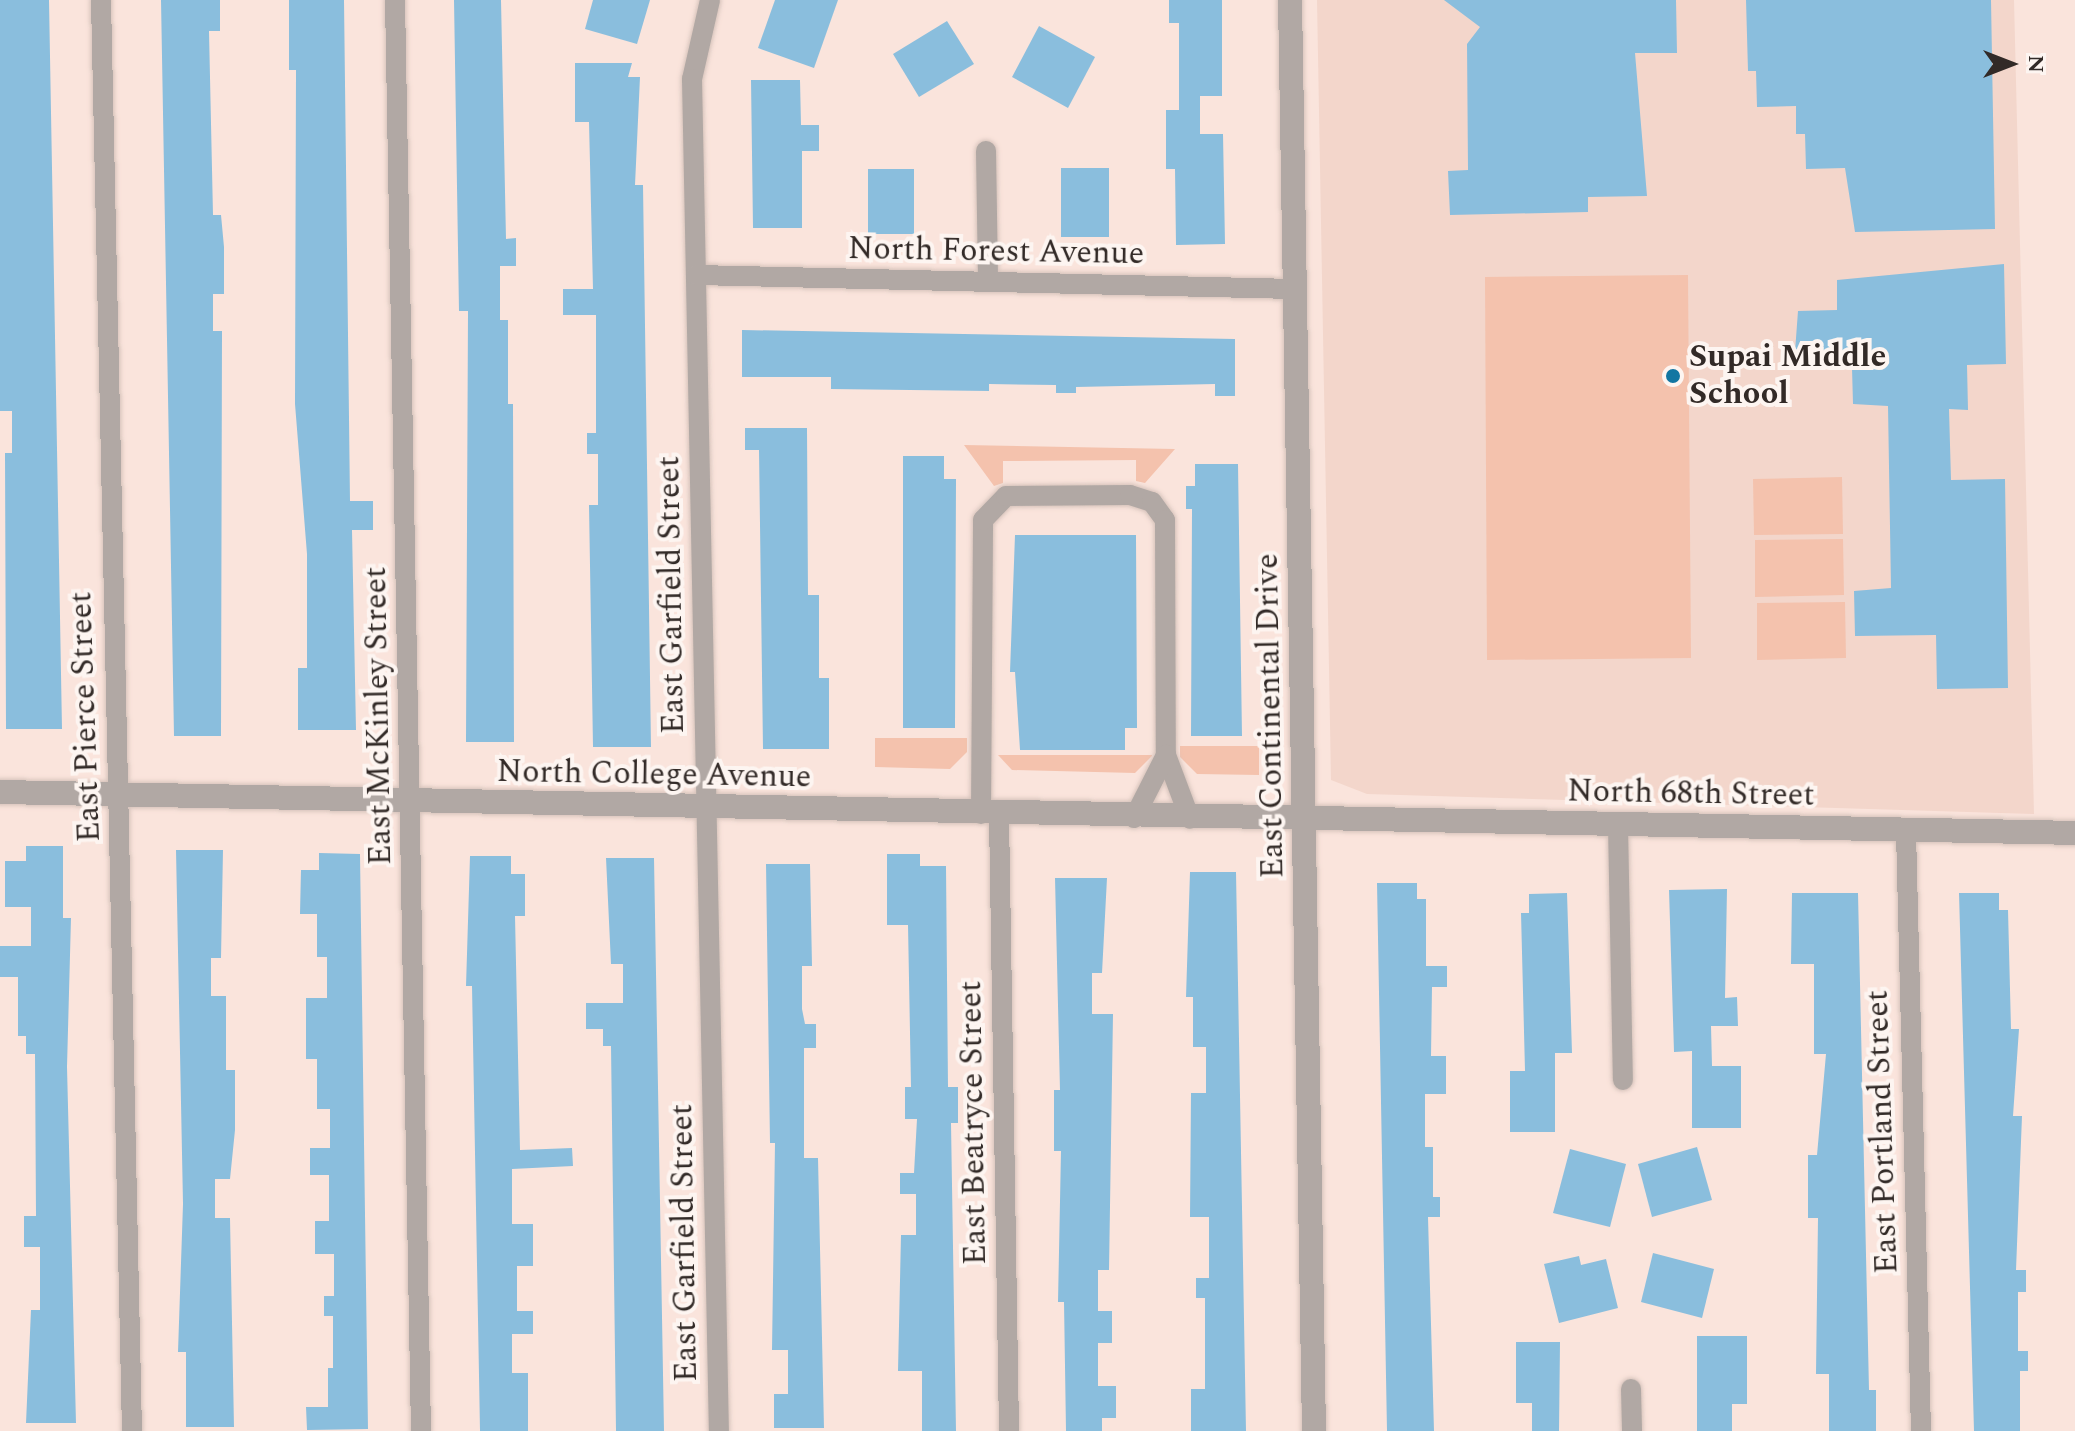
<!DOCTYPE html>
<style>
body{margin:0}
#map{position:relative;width:2075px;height:1431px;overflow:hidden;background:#fae4dc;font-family:Spectral,serif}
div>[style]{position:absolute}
.built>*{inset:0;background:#f3d6cb}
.green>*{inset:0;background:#f4c2ad}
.building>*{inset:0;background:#8abedd}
.roads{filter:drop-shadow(0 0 2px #d6c3bb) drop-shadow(0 0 2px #d6c3bb)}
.minor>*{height:20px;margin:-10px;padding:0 10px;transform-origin:10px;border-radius:10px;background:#b1a8a4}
.tertiary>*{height:24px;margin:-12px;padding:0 12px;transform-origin:12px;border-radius:12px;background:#b1a8a4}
.dots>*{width:22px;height:22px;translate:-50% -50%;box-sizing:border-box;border:4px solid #fdf5f1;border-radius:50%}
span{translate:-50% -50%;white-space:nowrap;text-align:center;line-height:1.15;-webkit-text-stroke:8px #fdf5f1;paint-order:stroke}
.street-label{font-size:32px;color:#322a27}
.poi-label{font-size:32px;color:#322a27;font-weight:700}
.left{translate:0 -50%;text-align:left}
.north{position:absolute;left:1971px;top:24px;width:80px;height:80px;-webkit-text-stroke:6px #fdf5f1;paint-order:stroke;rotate:90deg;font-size:22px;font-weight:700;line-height:32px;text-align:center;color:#322a27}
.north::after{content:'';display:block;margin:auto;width:28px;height:36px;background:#322a27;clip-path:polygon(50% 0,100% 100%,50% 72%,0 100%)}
</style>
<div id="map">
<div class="built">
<i style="clip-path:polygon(1317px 0,2014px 0,2034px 814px,1367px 794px,1331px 780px)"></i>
</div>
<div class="green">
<i style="clip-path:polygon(1688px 275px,1691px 658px,1487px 660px,1485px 277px)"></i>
<i style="clip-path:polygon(964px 445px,1175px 449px,1145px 483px,1136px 481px,1136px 460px,1003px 461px,1003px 483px,994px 486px)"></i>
<i style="clip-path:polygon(1842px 477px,1843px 534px,1754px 535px,1753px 479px)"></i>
<i style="clip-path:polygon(1843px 539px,1844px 595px,1755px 597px,1755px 540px)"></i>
<i style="clip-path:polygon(1845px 602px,1846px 658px,1757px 660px,1757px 603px)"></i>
<i style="clip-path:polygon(875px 738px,967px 738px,967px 752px,950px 769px,875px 767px)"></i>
<i style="clip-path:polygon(1180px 746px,1259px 746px,1259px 775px,1197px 774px,1180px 757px)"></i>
<i style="clip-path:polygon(998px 755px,1152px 755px,1152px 756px,1135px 773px,1012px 770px)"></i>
</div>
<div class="building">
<i style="clip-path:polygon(0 0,49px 0,62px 729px,6px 729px,5px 453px,12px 453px,12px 411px,0 411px)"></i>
<i style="clip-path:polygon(161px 0,220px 0,220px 31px,209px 31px,213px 215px,221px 215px,224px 247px,224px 294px,213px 294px,213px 331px,222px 331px,221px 736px,174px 736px)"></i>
<i style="clip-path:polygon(289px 0,344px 0,350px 501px,373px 501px,373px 530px,352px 530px,356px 730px,298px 730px,298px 668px,307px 668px,307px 554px,295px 404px,296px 70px,289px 70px)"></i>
<i style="clip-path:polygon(454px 0,501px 0,506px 239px,516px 238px,516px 266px,500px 266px,500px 320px,508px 320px,508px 404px,513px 404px,514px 742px,466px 742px,468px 311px,459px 311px)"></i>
<i style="clip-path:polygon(593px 0,650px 0,637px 44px,585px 29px)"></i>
<i style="clip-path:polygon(775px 0,838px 0,814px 68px,758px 48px)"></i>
<i style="clip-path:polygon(1169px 0,1222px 0,1222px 96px,1200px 96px,1200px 134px,1223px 134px,1225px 244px,1176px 245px,1175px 169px,1166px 169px,1166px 110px,1179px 110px,1179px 23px,1169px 23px)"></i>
<i style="clip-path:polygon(1444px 0,1676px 0,1677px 53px,1635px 53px,1647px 196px,1588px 197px,1588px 212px,1450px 215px,1448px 171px,1468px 170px,1467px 44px,1480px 27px)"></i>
<i style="clip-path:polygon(1746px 0,1991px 0,1995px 229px,1855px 232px,1845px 168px,1806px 169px,1805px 134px,1796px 134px,1796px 106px,1757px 107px,1756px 71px,1748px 71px)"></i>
<i style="clip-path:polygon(947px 21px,974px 64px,919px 97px,893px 54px)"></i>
<i style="clip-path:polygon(1039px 26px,1095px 57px,1068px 108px,1012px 77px)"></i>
<i style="clip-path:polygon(575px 63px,632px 63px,628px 77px,640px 77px,635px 185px,643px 185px,651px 747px,593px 747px,589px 505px,598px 505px,598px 454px,587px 454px,587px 433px,596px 433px,596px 315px,563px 315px,563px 289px,593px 289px,589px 122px,575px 122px)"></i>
<i style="clip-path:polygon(751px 80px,800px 80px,801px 125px,819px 125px,819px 151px,802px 151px,802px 228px,753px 228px)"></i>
<i style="clip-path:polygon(1061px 168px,1109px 168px,1109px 237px,1061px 237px)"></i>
<i style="clip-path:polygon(868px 169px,914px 169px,914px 234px,868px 234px)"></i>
<i style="clip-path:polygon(2004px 264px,2006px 364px,1967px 365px,1968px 410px,1949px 409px,1951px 480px,2005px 479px,2008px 688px,1937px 689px,1936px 635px,1855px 636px,1854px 591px,1891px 588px,1888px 406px,1853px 404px,1852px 368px,1794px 365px,1798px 311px,1837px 310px,1837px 280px)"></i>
<i style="clip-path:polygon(742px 330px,1235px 339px,1235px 396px,1215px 396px,1215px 384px,1076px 387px,1076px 393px,1056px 393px,1056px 385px,989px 384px,989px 391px,831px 389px,831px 377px,742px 377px)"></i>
<i style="clip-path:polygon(745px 428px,807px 428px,808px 595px,819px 595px,819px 678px,829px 678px,829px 749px,763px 749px,759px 450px,745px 450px)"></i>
<i style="clip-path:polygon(903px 456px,944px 456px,944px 479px,956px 479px,955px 728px,903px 728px)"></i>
<i style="clip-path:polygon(1195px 464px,1238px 464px,1242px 736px,1191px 736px,1192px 509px,1186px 509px,1186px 486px,1195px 486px)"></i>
<i style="clip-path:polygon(1015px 535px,1136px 535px,1137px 728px,1125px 728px,1125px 750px,1020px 750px,1015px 672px,1010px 672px)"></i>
<i style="clip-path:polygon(26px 846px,63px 846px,63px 918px,71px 918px,67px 1067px,76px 1423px,26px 1423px,31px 1310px,40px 1310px,40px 1247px,24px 1247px,24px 1216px,36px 1216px,35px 1054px,26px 1054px,26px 1036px,18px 1036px,18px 977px,0 977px,0 946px,31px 946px,31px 907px,5px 907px,5px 861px,26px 861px)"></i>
<i style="clip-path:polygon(176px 850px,223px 850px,221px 958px,211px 958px,211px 996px,226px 996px,226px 1070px,235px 1070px,235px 1130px,230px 1179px,215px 1179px,215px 1218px,230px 1218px,234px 1427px,186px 1427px,186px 1352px,178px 1352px,183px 1204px)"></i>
<i style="clip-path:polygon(319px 853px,360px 854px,368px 1429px,307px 1430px,306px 1407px,328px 1407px,328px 1368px,333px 1368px,333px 1316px,324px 1316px,324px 1296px,334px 1296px,334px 1254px,315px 1254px,315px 1221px,329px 1221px,329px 1175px,310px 1175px,310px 1148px,330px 1148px,330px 1109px,317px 1109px,317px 1059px,306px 1059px,306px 998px,327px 998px,327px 957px,317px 957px,317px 914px,300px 914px,301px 870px,319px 870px)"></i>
<i style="clip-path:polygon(887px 854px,920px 854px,920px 866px,946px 866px,948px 1087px,958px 1087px,958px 1123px,951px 1123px,956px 1431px,922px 1431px,922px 1371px,898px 1371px,901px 1235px,916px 1235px,916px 1194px,900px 1194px,900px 1173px,914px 1173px,917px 1119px,905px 1119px,905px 1087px,911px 1087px,908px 925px,887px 925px)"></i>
<i style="clip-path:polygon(470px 856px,511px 856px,511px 874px,525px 874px,525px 916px,515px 916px,520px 1150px,572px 1148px,573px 1166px,512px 1169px,512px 1224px,533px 1224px,533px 1266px,517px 1266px,517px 1311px,533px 1311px,533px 1334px,512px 1334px,512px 1373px,528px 1373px,528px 1431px,480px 1431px,472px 986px,466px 986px)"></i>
<i style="clip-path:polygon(606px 858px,654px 858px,664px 1431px,616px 1431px,611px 1046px,603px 1046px,603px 1029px,586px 1029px,586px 1003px,623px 1003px,623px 964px,611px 964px)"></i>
<i style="clip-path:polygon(766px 864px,810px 864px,812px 966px,802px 966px,802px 1009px,805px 1024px,816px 1024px,816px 1048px,804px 1048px,804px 1158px,818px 1158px,824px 1428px,774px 1428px,774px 1394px,788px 1394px,788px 1350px,772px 1350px,775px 1143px,770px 1143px)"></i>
<i style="clip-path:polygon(1190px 872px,1236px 872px,1246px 1431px,1191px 1431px,1191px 1389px,1205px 1389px,1205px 1298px,1196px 1298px,1196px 1278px,1209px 1278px,1209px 1217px,1190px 1217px,1191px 1093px,1206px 1093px,1206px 1047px,1193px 1047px,1193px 997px,1186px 997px)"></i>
<i style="clip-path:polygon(1055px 878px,1107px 878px,1102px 973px,1092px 973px,1092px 1014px,1113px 1014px,1109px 1270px,1098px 1270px,1098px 1311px,1112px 1311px,1112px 1343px,1098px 1343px,1098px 1386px,1116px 1386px,1116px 1418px,1102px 1418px,1102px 1431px,1066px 1431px,1064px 1302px,1058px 1302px,1061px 1151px,1054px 1151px,1054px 1090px,1060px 1090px)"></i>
<i style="clip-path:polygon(1377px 883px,1417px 883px,1417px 899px,1426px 899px,1426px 966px,1447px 966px,1447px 987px,1432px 987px,1431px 1056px,1446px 1056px,1446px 1094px,1425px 1094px,1425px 1147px,1433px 1147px,1433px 1197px,1440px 1197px,1440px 1217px,1428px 1217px,1434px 1431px,1387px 1431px)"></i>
<i style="clip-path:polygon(1727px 889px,1725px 998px,1737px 997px,1738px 1026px,1711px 1026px,1712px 1066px,1741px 1066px,1741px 1128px,1692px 1128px,1692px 1051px,1674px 1052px,1669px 890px)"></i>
<i style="clip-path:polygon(1567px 893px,1572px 1053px,1555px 1053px,1555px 1132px,1510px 1132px,1510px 1071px,1525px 1071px,1521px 913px,1529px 913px,1529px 894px)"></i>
<i style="clip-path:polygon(1792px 893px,1858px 893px,1869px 1390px,1876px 1390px,1876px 1431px,1829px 1431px,1829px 1374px,1816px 1374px,1818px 1218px,1808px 1218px,1808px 1155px,1817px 1155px,1826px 1054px,1814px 1054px,1814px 964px,1791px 964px)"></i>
<i style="clip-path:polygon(1959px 893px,1999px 893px,1999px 910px,2008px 910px,2011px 1029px,2019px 1029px,2013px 1116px,2022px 1116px,2016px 1270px,2026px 1270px,2026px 1292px,2018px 1292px,2018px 1351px,2028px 1351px,2028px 1371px,2020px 1371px,2020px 1431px,1974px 1431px)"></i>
<i style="clip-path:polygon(1697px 1147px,1712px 1200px,1652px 1217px,1638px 1164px)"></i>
<i style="clip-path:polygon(1570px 1149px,1626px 1164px,1610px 1227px,1553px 1213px)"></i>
<i style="clip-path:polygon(1653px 1253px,1714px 1269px,1702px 1318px,1641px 1302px)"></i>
<i style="clip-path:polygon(1579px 1256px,1581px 1265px,1606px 1259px,1618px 1308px,1559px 1323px,1544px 1264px)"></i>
<i style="clip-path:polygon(1697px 1336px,1747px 1336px,1747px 1404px,1732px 1404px,1732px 1431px,1697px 1431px)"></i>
<i style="clip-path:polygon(1516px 1342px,1560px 1342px,1559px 1431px,1532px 1431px,1532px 1403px,1516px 1403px)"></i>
</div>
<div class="roads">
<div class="minor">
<i style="left:101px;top:0;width:1431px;rotate:88.76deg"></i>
<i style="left:395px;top:0;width:1431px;rotate:88.96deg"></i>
<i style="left:710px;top:0;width:81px;rotate:102.8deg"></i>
<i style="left:692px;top:79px;width:1352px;rotate:88.86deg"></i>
<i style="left:986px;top:151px;width:131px;rotate:89.1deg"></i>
<i style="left:696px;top:275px;width:599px;rotate:1.34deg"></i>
<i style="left:981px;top:814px;width:294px;rotate:-89.6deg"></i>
<i style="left:983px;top:520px;width:33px;rotate:-46deg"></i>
<i style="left:1006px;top:496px;width:124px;rotate:-0.5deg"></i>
<i style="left:1130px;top:495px;width:23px;rotate:18deg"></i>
<i style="left:1152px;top:502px;width:22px;rotate:54deg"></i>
<i style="left:1165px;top:520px;width:235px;rotate:89.8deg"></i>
<i style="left:1166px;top:755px;width:68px;rotate:69.4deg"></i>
<i style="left:999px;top:815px;width:616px;rotate:89.07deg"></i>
<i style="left:1134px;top:818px;width:71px;rotate:-63.1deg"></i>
<i style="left:1618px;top:825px;width:255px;rotate:88.9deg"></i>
<i style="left:1906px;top:831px;width:600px;rotate:88.57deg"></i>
<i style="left:1631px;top:1389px;width:42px;rotate:88.6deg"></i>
</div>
<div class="tertiary">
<i style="left:1290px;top:0;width:1431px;rotate:89.04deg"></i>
<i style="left:0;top:792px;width:2075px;rotate:1.13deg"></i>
</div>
</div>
<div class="dots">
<i style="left:1673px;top:376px;background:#1276a2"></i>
</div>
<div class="street-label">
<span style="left:996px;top:252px;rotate:1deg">North Forest Avenue</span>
<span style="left:672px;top:595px;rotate:-91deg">East Garfield Street</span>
<span style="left:379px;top:716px;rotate:-91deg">East McKinley Street</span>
<span style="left:1271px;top:716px;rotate:-91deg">East Continental Drive</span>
<span style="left:86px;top:717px;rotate:-92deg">East Pierce Street</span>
<span style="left:654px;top:775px;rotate:1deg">North College Avenue</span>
<span style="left:1691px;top:794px;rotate:1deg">North 68th Street</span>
<span style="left:974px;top:1123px;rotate:-91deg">East Beatryce Street</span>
<span style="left:1883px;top:1132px;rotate:-92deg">East Portland Street</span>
<span style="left:685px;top:1243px;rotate:-91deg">East Garfield Street</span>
</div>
<div class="poi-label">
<span class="left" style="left:1689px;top:376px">Supai Middle<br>School</span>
</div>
<div class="north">N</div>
</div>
